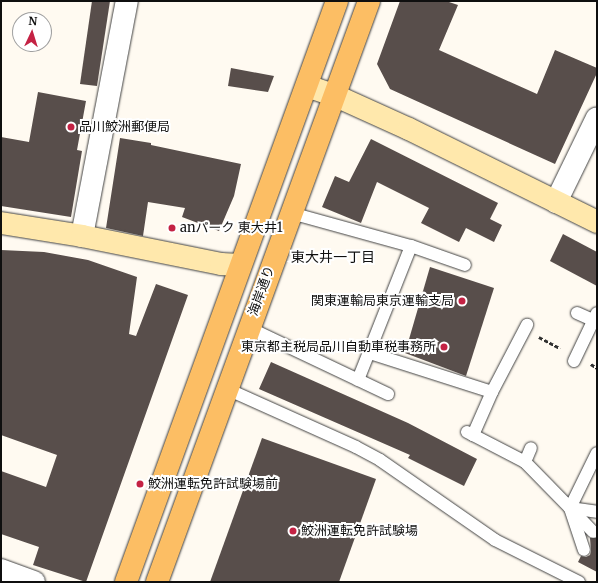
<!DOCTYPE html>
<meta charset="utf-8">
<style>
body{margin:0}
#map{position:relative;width:598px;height:583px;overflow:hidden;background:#fffaf1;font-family:Merriweather,"Noto Sans JP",serif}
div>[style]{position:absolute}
.building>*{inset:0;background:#584e4b}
.path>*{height:2.5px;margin-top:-1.25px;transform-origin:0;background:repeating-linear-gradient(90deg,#313131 0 4px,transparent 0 6px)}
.roads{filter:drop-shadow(0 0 1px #424242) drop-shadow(0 0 1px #424242)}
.lane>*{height:12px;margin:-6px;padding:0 6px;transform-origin:6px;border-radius:6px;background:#fff}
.street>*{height:22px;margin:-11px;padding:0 11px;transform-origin:11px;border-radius:11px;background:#fff}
.secondary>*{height:22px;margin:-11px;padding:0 11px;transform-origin:11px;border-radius:11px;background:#ffe8ac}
.primary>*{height:22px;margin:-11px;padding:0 11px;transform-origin:11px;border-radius:11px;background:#fcbe64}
.dots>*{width:11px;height:11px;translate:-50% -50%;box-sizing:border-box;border:2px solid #fff;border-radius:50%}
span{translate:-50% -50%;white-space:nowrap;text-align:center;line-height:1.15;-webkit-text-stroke:4px #fff;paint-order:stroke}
.poi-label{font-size:13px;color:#0f0f0f}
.left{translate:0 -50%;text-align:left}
.right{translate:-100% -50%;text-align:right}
.street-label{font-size:13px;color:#0f0f0f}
.neighbourhood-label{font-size:14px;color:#0f0f0f}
.frame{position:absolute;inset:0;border:2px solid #0f0f0f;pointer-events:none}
.north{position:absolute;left:12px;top:12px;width:40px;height:40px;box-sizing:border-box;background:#fff;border:1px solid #9f9f9f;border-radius:50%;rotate:4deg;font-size:11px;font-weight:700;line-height:16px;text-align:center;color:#0f0f0f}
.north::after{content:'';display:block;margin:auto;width:14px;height:18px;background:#c42244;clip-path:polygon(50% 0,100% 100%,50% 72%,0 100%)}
</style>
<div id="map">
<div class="building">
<i style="clip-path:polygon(92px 1px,110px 1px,97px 86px,80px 84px)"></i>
<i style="clip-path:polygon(400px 1px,446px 1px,458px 5px,439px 50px,537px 94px,555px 50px,597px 68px,597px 73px,555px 164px,390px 89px,377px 64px)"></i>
<i style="clip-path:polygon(231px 68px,274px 76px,268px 92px,228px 86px)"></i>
<i style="clip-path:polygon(38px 92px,86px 101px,77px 150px,82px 151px,71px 217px,1px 206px,1px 137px,29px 142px)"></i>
<i style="clip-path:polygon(120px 138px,151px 143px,151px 145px,241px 164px,234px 196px,219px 231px,182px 217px,185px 208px,148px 202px,143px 236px,106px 228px)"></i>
<i style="clip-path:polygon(371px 139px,498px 203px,490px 219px,502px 225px,494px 242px,466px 228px,459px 242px,421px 223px,429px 208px,377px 182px,361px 223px,322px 207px,335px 176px,349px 182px)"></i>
<i style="clip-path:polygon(563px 234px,597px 252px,597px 286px,550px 261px)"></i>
<i style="clip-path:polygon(1px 250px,44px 252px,88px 260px,137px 277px,129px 334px,136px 336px,156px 284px,188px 295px,86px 582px,33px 565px,39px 547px,1px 534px,1px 471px,46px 487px,57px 455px,1px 435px)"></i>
<i style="clip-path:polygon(430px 267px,494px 288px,466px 376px,405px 353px)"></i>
<i style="clip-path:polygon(271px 362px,408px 423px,477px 459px,464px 486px,408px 458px,410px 455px,259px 389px)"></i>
<i style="clip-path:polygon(262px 438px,376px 479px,339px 582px,210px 582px)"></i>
<i style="clip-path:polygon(590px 538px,597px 538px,597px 572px,578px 562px,581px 556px,586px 557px,590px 555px,591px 551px)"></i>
</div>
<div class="path">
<i style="left:539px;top:337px;width:24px;rotate:28deg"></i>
<i style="left:591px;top:364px;width:7px;rotate:34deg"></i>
</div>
<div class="roads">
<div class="lane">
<i style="left:291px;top:213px;width:124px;rotate:15.4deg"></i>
<i style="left:411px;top:246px;width:57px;rotate:19.4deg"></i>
<i style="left:577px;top:313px;width:22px;rotate:24deg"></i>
<i style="left:249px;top:328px;width:154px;rotate:25.4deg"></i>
<i style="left:370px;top:353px;width:128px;rotate:17.7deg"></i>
<i style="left:492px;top:392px;width:76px;rotate:-62.4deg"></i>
<i style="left:574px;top:361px;width:53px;rotate:-64.4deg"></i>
<i style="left:358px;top:380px;width:144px;rotate:-68.4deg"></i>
<i style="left:227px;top:389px;width:141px;rotate:24.2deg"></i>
<i style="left:356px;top:447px;width:27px;rotate:28deg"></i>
<i style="left:380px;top:460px;width:140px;rotate:34.8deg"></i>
<i style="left:495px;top:540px;width:94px;rotate:26.6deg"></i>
<i style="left:467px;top:432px;width:7px;rotate:27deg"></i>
<i style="left:473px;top:435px;width:47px;rotate:-66.2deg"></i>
<i style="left:473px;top:435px;width:59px;rotate:27.4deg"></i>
<i style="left:525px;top:462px;width:15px;rotate:-67deg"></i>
<i style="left:525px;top:462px;width:64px;rotate:45.6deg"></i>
<i style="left:570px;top:508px;width:44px;rotate:71.6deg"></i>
<i style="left:570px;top:508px;width:61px;rotate:-63.9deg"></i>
<i style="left:570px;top:508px;width:27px;rotate:8deg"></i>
<i style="left:573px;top:511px;width:29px;rotate:46deg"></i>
</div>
<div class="street">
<i style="left:556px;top:202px;width:93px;rotate:-64deg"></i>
<i style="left:82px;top:236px;width:239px;rotate:-79.2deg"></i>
<i style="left:1px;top:570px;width:35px;rotate:20deg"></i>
</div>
<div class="secondary">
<i style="left:307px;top:86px;width:31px;rotate:19deg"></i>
<i style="left:336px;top:96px;width:80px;rotate:24.3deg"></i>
<i style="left:409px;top:129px;width:210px;rotate:26.3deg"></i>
<i style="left:1px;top:223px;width:82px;rotate:9.1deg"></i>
<i style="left:82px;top:236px;width:142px;rotate:11.4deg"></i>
<i style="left:221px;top:264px;width:19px;rotate:3deg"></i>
</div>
<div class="primary">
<i style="left:126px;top:582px;width:618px;rotate:-70.04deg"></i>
<i style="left:157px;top:582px;width:618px;rotate:-69.95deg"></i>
</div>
</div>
<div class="dots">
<i style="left:71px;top:127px;background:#c42244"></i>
<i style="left:172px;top:228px;background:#c42244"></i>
<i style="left:462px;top:301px;background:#c42244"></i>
<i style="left:444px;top:347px;background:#c42244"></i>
<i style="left:140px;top:484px;background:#c42244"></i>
<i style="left:293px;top:531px;background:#c42244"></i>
</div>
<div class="poi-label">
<span class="left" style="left:79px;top:127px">品川鮫洲郵便局</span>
<span class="left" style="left:180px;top:228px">anパーク 東大井1</span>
<span class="right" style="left:454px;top:301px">関東運輸局東京運輸支局</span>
<span class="right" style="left:436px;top:347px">東京都主税局品川自動車税事務所</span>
<span class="left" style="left:148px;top:484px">鮫洲運転免許試験場前</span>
<span class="left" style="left:301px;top:531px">鮫洲運転免許試験場</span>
</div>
<div class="street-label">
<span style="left:262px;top:291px;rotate:-70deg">海岸通り</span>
</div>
<div class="neighbourhood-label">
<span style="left:333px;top:257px">東大井一丁目</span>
</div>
<div class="frame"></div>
<div class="north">N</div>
</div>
